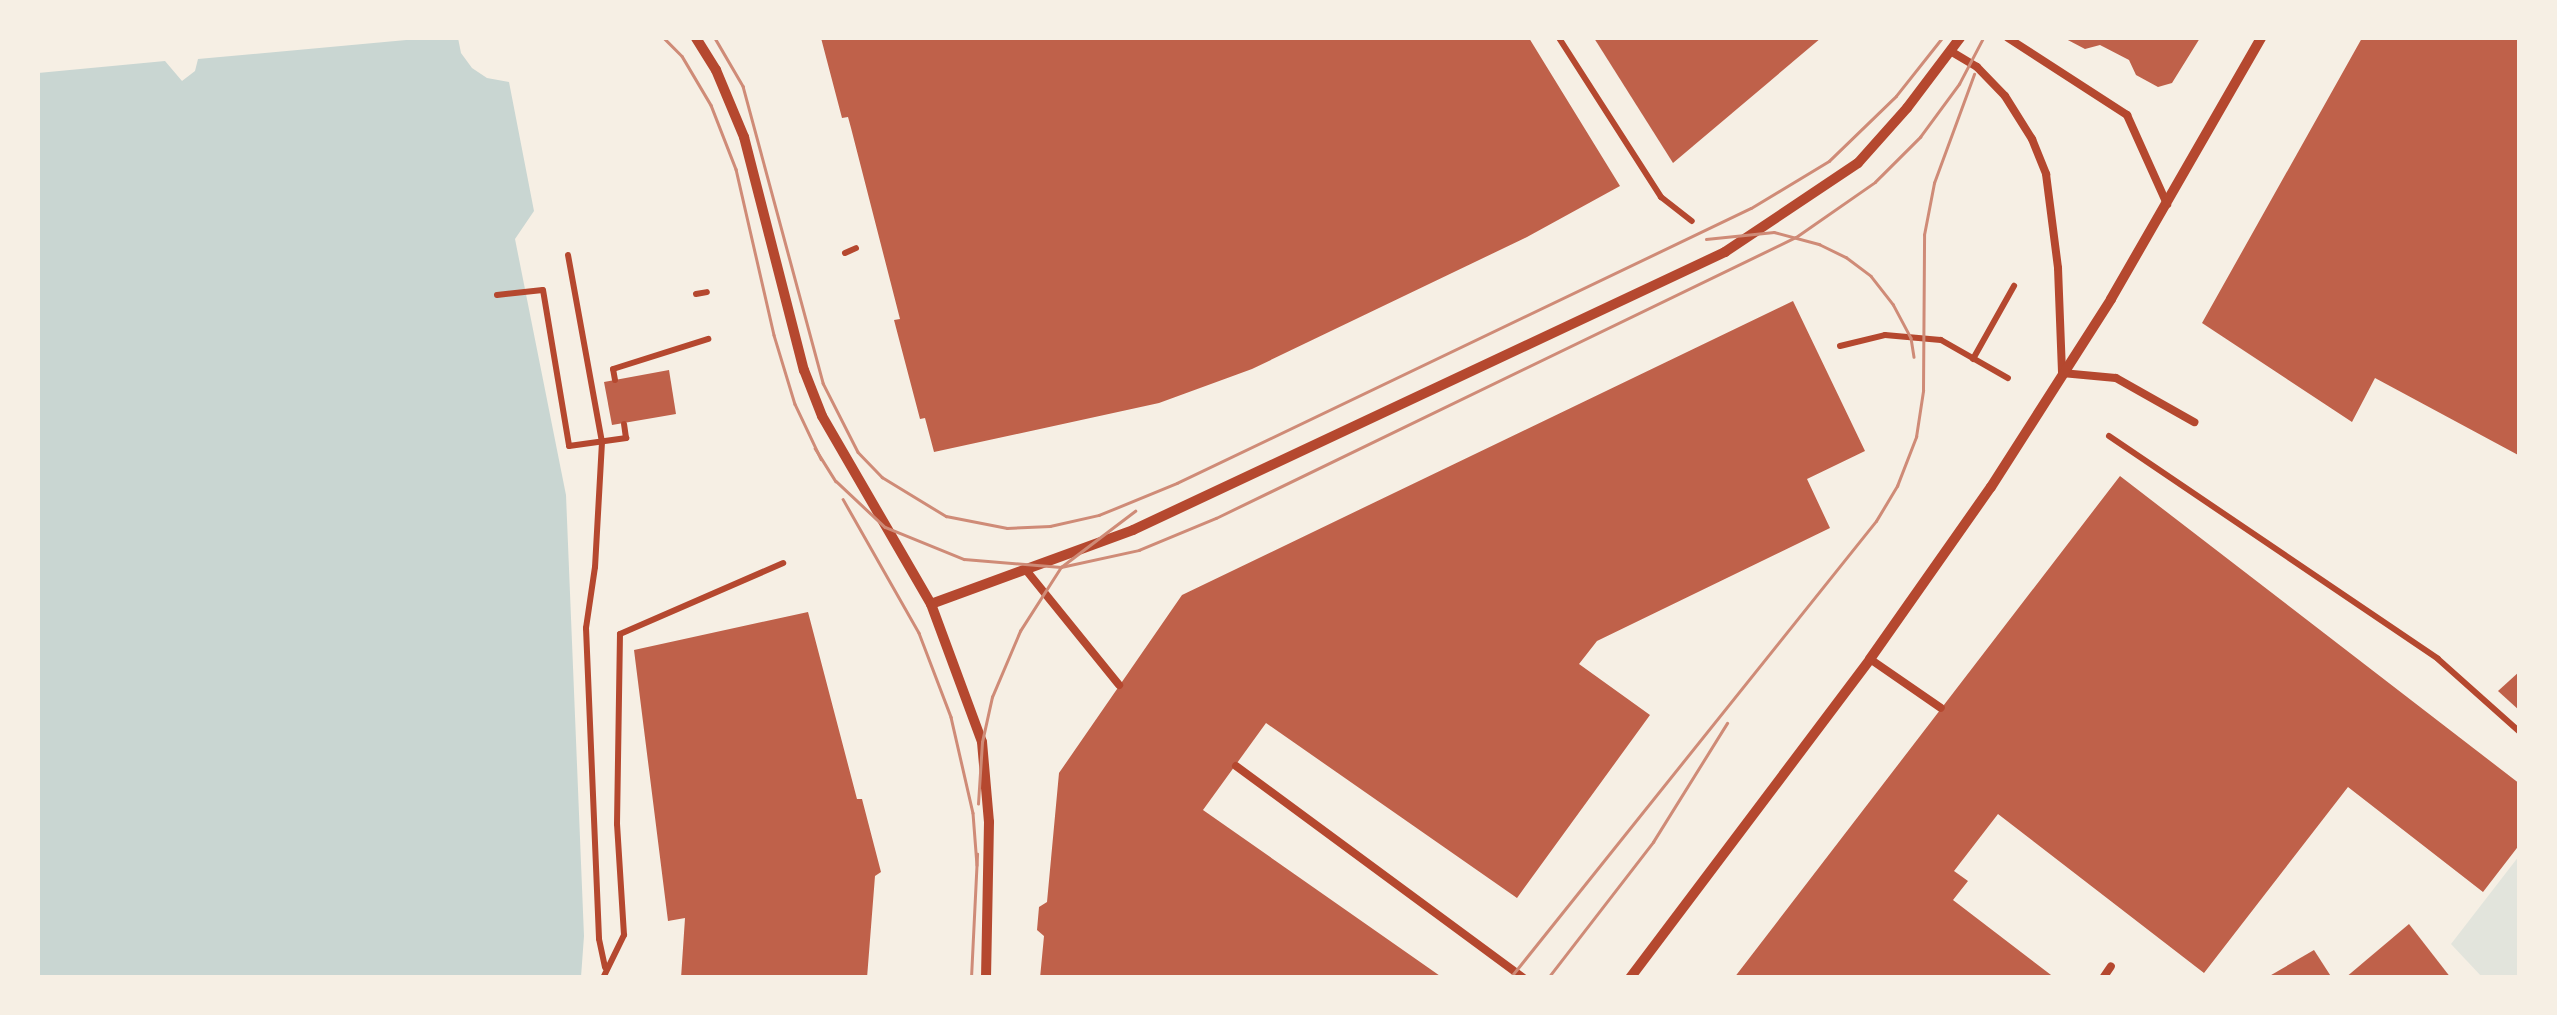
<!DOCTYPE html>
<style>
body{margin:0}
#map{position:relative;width:2557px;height:1015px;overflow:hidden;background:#f6efe4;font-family:Roboto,sans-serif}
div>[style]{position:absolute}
.green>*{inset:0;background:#e2e4dc}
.water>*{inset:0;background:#c9d6d2}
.pier>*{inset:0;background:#f6efe4}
.building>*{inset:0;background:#bf614a}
.path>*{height:6px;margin:-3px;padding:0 3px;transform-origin:3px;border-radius:3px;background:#b5482f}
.service>*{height:8px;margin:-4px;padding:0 4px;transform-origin:4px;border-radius:4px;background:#b5482f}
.minor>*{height:10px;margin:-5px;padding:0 5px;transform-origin:5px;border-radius:5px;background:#b5482f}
.tram>*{height:2.5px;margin:-1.25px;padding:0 1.25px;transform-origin:1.25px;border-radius:1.25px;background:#cf8b77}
span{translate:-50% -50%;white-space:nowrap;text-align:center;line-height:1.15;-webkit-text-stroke:8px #f6efe4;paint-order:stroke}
.frame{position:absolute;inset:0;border:40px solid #f6efe4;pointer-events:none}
</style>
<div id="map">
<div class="green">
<i style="clip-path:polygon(2519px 856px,2519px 977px,2482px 977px,2451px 944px)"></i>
</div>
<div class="water">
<i style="clip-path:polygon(38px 38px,458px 38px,461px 53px,472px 68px,487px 78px,509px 82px,534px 211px,515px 239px,566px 495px,584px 936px,581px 977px,38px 977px)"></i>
</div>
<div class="pier">
<i style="clip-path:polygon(38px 38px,428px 38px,198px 59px,195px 71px,182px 81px,165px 61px,38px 73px)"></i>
</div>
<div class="building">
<i style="clip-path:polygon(821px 38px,1529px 38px,1620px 186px,1527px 237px,1252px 369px,1159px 403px,934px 452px,925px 418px,920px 419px,894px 320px,900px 319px,851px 128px,848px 117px,842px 118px)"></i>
<i style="clip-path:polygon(1594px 38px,1821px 38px,1673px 163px)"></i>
<i style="clip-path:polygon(2064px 38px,2200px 38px,2172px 83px,2158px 87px,2136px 75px,2129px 60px,2100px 45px,2085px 49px)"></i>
<i style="clip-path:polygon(2362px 38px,2520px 38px,2520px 456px,2375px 378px,2352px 422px,2202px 323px)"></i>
<i style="clip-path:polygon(1793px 301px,1865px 451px,1807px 479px,1830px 528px,1597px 641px,1579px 664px,1650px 715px,1517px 898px,1266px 723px,1203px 810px,1443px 978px,1040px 978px,1044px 936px,1037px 930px,1039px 907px,1047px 902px,1059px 773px,1182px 595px)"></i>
<i style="clip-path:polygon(669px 370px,676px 414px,612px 425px,604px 382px)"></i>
<i style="clip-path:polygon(2120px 476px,2520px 784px,2520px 844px,2483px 892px,2348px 787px,2204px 973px,1998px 814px,1954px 871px,1968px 881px,1953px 900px,2055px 978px,1734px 978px)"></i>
<i style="clip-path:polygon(808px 612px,857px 799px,862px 799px,881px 872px,875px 876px,867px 978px,681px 978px,685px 918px,668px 921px,634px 650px)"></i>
<i style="clip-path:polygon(2520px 671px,2520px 711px,2498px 691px)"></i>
<i style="clip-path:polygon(2409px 924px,2451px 978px,2345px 978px)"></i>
<i style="clip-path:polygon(2314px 950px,2332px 978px,2266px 978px)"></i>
</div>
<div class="path">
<i style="left:1559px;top:38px;width:189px;rotate:57.3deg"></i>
<i style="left:1661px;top:197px;width:39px;rotate:38deg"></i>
<i style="left:845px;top:253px;width:12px;rotate:-24deg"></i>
<i style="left:568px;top:255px;width:190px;rotate:79.7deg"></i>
<i style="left:602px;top:442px;width:125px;rotate:93.2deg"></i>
<i style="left:595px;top:567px;width:62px;rotate:98.4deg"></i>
<i style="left:586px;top:628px;width:311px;rotate:87.6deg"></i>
<i style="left:599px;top:939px;width:29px;rotate:78deg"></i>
<i style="left:696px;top:294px;width:11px;rotate:-10deg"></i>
<i style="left:497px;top:295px;width:46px;rotate:-6.2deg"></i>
<i style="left:543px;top:290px;width:158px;rotate:80.5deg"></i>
<i style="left:569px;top:446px;width:58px;rotate:-8deg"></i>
<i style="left:626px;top:438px;width:14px;rotate:-98deg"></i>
<i style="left:1840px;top:346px;width:46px;rotate:-13.7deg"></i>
<i style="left:1885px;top:335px;width:56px;rotate:5.1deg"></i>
<i style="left:1941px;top:340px;width:77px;rotate:29.6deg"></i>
<i style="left:1973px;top:359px;width:84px;rotate:-60.7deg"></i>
<i style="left:615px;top:380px;width:11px;rotate:-100deg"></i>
<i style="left:613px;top:369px;width:100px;rotate:-17.5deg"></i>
<i style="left:2109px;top:436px;width:397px;rotate:34.1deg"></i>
<i style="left:2438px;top:659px;width:110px;rotate:41.7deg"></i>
<i style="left:603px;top:978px;width:48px;rotate:-64deg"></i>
<i style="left:624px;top:935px;width:111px;rotate:-93.6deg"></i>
<i style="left:617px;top:824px;width:190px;rotate:-89.1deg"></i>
<i style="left:620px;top:634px;width:178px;rotate:-23.5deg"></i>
</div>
<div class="service">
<i style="left:2008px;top:38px;width:142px;rotate:32.9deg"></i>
<i style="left:2127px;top:115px;width:98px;rotate:65.8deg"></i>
<i style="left:1952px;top:52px;width:29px;rotate:31deg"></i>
<i style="left:1977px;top:67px;width:40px;rotate:46deg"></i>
<i style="left:2005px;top:96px;width:51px;rotate:57.9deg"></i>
<i style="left:2032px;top:139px;width:38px;rotate:68deg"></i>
<i style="left:2046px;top:174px;width:95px;rotate:82.7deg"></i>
<i style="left:2058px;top:268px;width:105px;rotate:87.8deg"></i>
<i style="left:2062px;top:373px;width:54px;rotate:5.3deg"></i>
<i style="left:2116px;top:378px;width:90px;rotate:29.4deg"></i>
<i style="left:1026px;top:570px;width:148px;rotate:51deg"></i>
<i style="left:1870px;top:659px;width:86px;rotate:34.6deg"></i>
<i style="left:1236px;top:766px;width:358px;rotate:36.4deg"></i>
<i style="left:2103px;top:978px;width:14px;rotate:-56deg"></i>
</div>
<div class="minor">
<i style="left:696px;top:38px;width:38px;rotate:58deg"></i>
<i style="left:716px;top:70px;width:73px;rotate:67.3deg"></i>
<i style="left:744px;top:137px;width:241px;rotate:75.6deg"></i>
<i style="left:804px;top:370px;width:49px;rotate:68.6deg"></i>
<i style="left:822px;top:416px;width:217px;rotate:59.9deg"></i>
<i style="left:931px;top:604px;width:147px;rotate:69.7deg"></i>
<i style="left:982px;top:742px;width:80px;rotate:85deg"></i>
<i style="left:989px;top:822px;width:156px;rotate:91.1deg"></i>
<i style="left:931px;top:604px;width:215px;rotate:-20.1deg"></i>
<i style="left:1133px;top:530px;width:654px;rotate:-25.15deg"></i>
<i style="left:1725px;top:252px;width:160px;rotate:-33.8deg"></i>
<i style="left:1858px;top:163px;width:74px;rotate:-48.3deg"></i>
<i style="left:1907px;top:108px;width:88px;rotate:-52.9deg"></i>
<i style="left:1630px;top:978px;width:399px;rotate:-53deg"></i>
<i style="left:1870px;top:659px;width:210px;rotate:-54.9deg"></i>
<i style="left:1991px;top:487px;width:223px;rotate:-57.4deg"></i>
<i style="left:2111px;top:299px;width:301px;rotate:-60.1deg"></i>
</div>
<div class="tram">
<i style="left:664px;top:38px;width:25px;rotate:45deg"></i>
<i style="left:682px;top:56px;width:57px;rotate:59.4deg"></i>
<i style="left:711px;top:105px;width:69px;rotate:68.7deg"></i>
<i style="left:736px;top:169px;width:170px;rotate:77.1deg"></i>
<i style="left:774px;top:335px;width:72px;rotate:73.1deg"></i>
<i style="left:795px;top:404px;width:61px;rotate:64.7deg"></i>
<i style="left:715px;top:38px;width:56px;rotate:59.7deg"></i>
<i style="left:743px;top:86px;width:308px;rotate:74.9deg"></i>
<i style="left:823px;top:383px;width:77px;rotate:63.1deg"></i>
<i style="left:858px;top:452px;width:35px;rotate:46deg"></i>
<i style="left:882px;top:477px;width:75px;rotate:31.4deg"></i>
<i style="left:946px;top:516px;width:62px;rotate:11.1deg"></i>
<i style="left:1007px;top:528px;width:43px;rotate:-2.7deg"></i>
<i style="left:1050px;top:526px;width:50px;rotate:-12.7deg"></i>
<i style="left:1099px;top:515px;width:84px;rotate:-22.3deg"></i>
<i style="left:1177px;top:483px;width:636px;rotate:-25.6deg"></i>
<i style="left:1751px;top:208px;width:91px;rotate:-31.1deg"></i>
<i style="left:1829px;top:161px;width:93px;rotate:-44.1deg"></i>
<i style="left:1896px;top:96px;width:74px;rotate:-51.6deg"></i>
<i style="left:1706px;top:239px;width:68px;rotate:-5.9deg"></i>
<i style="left:1774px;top:232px;width:47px;rotate:14.9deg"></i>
<i style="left:1819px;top:244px;width:30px;rotate:26deg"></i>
<i style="left:1846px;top:257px;width:31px;rotate:37deg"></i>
<i style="left:1871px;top:276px;width:36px;rotate:52deg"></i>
<i style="left:1893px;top:304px;width:38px;rotate:62deg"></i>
<i style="left:1911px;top:338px;width:19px;rotate:81deg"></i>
<i style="left:815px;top:448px;width:39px;rotate:58deg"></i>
<i style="left:836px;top:481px;width:67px;rotate:43.2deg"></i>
<i style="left:885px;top:527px;width:85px;rotate:22.1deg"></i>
<i style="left:964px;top:559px;width:97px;rotate:4.7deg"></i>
<i style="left:1061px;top:567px;width:80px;rotate:-12.3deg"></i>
<i style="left:1139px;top:550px;width:83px;rotate:-22.6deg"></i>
<i style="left:1216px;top:518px;width:644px;rotate:-25.85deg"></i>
<i style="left:1796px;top:237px;width:96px;rotate:-34.8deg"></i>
<i style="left:1875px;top:182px;width:64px;rotate:-45deg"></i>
<i style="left:1920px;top:137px;width:66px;rotate:-53.7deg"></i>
<i style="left:1959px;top:84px;width:52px;rotate:-62.4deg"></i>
<i style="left:843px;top:499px;width:154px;rotate:60.4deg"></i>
<i style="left:919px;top:633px;width:90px;rotate:69.1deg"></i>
<i style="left:951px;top:717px;width:98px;rotate:77.1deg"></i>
<i style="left:973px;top:813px;width:52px;rotate:85.6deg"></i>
<i style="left:978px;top:804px;width:62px;rotate:-86.3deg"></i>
<i style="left:982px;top:742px;width:46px;rotate:-77.5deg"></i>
<i style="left:992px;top:697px;width:72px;rotate:-67deg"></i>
<i style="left:1020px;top:631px;width:76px;rotate:-57.4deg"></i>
<i style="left:1061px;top:567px;width:93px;rotate:-37.1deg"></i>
<i style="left:971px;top:978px;width:124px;rotate:-87.2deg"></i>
<i style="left:1510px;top:978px;width:585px;rotate:-51.31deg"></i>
<i style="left:1876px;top:521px;width:41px;rotate:-59deg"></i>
<i style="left:1897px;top:486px;width:53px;rotate:-68.8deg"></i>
<i style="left:1916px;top:437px;width:47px;rotate:-81.3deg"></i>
<i style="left:1923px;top:391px;width:156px;rotate:-89.6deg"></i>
<i style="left:1924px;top:235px;width:53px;rotate:-79.1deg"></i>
<i style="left:1934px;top:183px;width:116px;rotate:-69.8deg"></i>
<i style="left:1548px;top:978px;width:172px;rotate:-52.3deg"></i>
<i style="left:1653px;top:842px;width:140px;rotate:-58.1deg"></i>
</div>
<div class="frame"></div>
</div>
